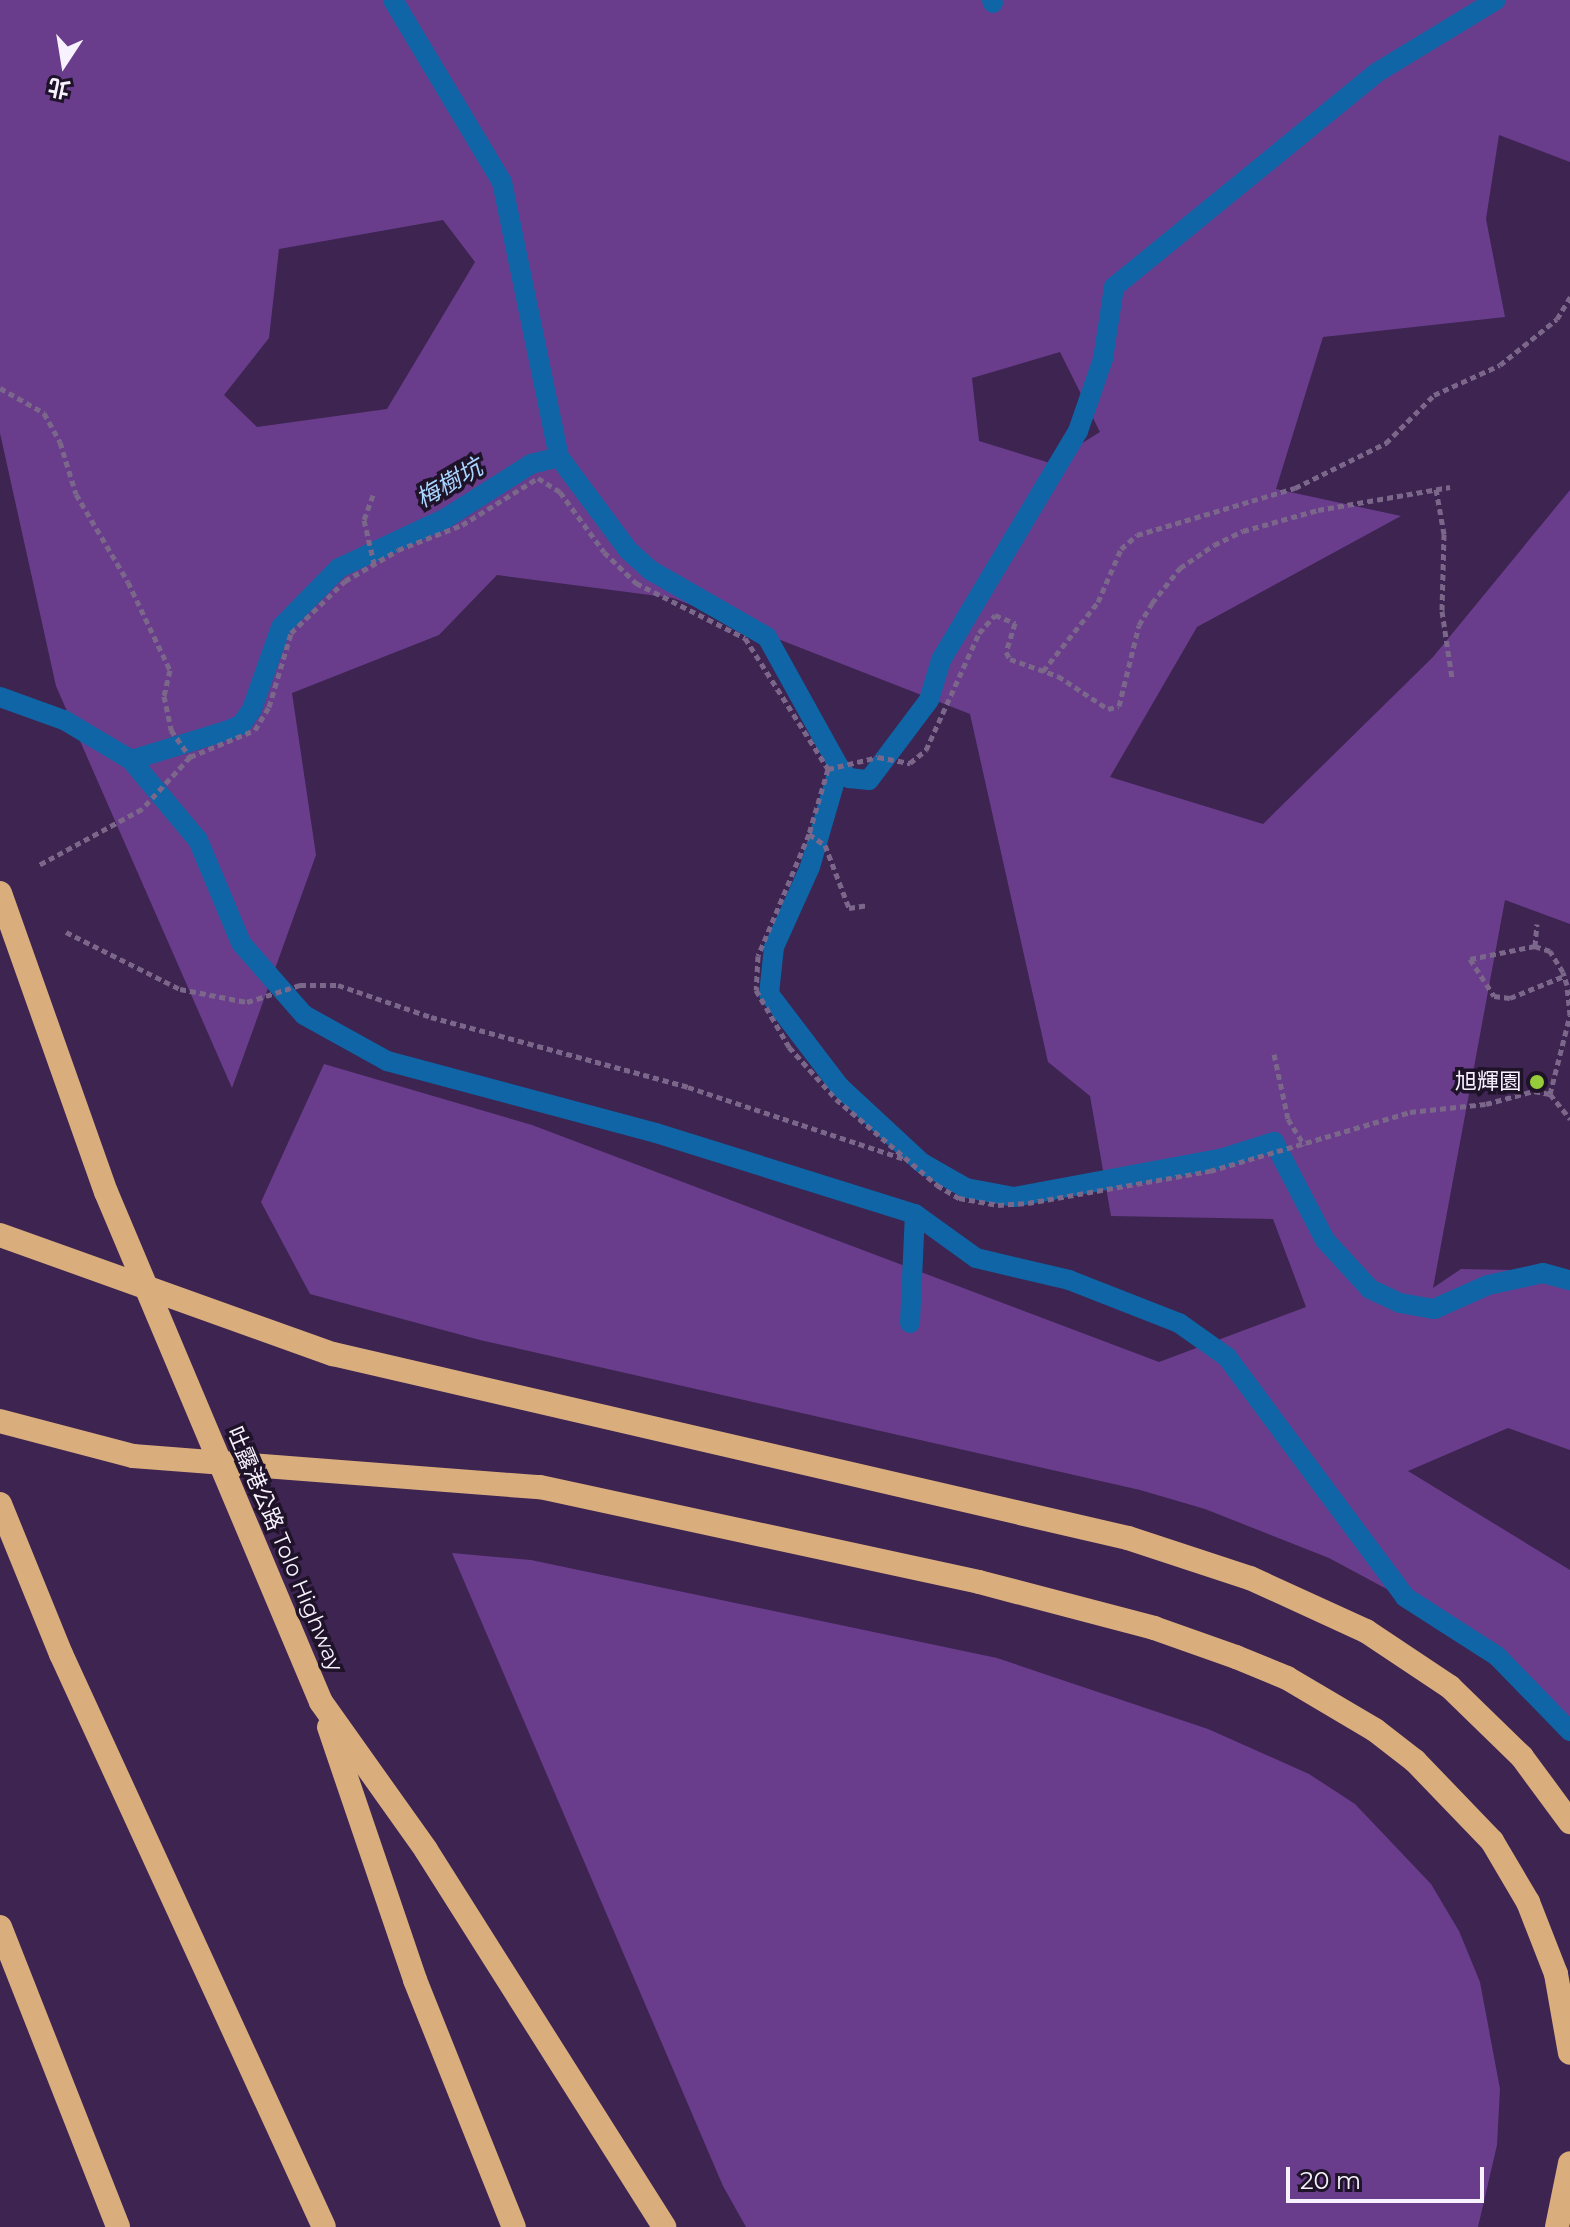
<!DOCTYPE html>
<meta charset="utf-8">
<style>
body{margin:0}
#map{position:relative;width:1570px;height:2227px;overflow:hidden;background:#3d2451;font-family:Montserrat,"Noto Sans TC",sans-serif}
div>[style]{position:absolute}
.green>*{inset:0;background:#693d8c}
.stream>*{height:20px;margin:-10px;padding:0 10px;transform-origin:10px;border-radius:10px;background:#0f65a5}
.path>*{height:5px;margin-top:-2.5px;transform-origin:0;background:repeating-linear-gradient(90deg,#7a6789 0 6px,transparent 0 10px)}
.highway>*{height:24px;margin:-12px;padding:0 12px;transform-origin:12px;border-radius:12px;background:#daad7d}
.highway-bridge>*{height:24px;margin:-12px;padding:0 12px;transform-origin:12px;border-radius:12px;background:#daad7d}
.dots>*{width:22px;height:22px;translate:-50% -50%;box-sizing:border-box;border:4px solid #1e1328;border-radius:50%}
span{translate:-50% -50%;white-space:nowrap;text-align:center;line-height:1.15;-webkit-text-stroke:7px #1e1328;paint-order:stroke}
.poi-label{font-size:22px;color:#f8f2fe}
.right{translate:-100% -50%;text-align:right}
.street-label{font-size:22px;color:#f8f2fe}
.water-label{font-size:24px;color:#a9d5ff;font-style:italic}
.north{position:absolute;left:24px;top:24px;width:80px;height:80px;-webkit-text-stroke:6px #1e1328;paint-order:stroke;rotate:192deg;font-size:22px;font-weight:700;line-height:32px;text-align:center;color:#f8f2fe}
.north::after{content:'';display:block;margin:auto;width:28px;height:36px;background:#f8f2fe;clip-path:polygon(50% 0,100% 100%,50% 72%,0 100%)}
.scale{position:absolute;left:1286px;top:2167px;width:198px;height:36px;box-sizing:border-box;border:4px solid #f8f2fe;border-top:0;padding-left:10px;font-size:24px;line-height:28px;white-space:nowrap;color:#f8f2fe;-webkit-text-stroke:6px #1e1328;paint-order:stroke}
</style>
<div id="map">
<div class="green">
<i style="clip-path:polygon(evenodd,0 0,1570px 0,1570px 162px,1499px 135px,1486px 219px,1505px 317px,1323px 337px,1276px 489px,1401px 516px,1197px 627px,1110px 777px,1263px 824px,1433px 657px,1570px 490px,1570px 924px,1505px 900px,1433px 1288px,1461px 1269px,1570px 1271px,1570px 1450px,1508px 1428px,1408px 1471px,1570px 1570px,1570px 1738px,1522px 1685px,1437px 1616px,1329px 1558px,1205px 1509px,1140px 1490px,480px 1340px,310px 1294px,261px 1202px,324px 1064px,532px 1125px,1159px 1362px,1306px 1307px,1273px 1219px,1111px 1216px,1090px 1096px,1048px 1062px,970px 714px,673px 598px,497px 575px,439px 635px,292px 693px,316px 855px,232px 1088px,56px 686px,0 433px,0 0,443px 220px,475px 262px,387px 409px,257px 427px,224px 395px,269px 338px,279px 249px,443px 220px,0 0,1060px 352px,1100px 432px,1050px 463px,979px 441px,972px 378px,1060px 352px)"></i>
<i style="clip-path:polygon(452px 1553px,531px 1560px,997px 1658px,1208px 1729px,1309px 1774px,1355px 1804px,1431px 1884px,1459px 1931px,1480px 1982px,1500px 2089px,1497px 2145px,1478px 2227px,746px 2227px,723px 2186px)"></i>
</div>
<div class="stream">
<i style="left:393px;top:0;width:212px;rotate:59.1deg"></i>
<i style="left:502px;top:182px;width:281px;rotate:78.3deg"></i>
<i style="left:992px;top:0;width:3px;rotate:72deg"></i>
<i style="left:0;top:697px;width:68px;rotate:19.8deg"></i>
<i style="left:64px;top:720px;width:78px;rotate:30.8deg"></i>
<i style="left:131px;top:760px;width:99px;rotate:-17deg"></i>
<i style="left:226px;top:731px;width:16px;rotate:-22deg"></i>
<i style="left:241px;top:725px;width:19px;rotate:-55deg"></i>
<i style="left:252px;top:709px;width:87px;rotate:-70.5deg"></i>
<i style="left:281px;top:627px;width:83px;rotate:-45.5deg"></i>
<i style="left:339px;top:568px;width:118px;rotate:-25deg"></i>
<i style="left:446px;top:518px;width:101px;rotate:-32.4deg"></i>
<i style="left:531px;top:464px;width:29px;rotate:-14deg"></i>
<i style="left:559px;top:457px;width:116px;rotate:53.4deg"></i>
<i style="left:628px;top:550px;width:30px;rotate:42deg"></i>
<i style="left:650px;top:570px;width:135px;rotate:29.8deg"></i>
<i style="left:767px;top:637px;width:149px;rotate:61deg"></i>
<i style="left:839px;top:767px;width:104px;rotate:106.2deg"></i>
<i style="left:810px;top:867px;width:88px;rotate:114.2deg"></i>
<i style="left:774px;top:947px;width:47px;rotate:96.1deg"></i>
<i style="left:769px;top:994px;width:116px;rotate:52.7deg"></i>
<i style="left:839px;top:1086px;width:113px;rotate:42.9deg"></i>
<i style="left:922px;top:1163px;width:51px;rotate:29.6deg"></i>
<i style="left:966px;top:1188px;width:49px;rotate:10.6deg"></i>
<i style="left:1014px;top:1197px;width:209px;rotate:-10.5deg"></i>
<i style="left:1220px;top:1159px;width:57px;rotate:-17.5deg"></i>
<i style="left:1274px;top:1142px;width:110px;rotate:62.5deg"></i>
<i style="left:1325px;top:1240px;width:67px;rotate:47.4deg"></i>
<i style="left:1370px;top:1289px;width:33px;rotate:25deg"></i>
<i style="left:1400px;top:1303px;width:35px;rotate:10deg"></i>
<i style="left:1434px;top:1309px;width:59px;rotate:-24deg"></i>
<i style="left:1488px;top:1285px;width:56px;rotate:-12.3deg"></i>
<i style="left:1543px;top:1273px;width:28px;rotate:15deg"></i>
<i style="left:131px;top:760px;width:104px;rotate:50.1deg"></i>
<i style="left:198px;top:840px;width:112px;rotate:67.3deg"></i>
<i style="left:241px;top:943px;width:96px;rotate:48.8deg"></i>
<i style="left:304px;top:1015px;width:95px;rotate:29deg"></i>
<i style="left:387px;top:1061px;width:278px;rotate:15deg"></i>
<i style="left:656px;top:1133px;width:271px;rotate:17.4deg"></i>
<i style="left:915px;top:1214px;width:75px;rotate:35.8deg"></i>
<i style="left:976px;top:1258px;width:96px;rotate:13.3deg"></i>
<i style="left:1069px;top:1280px;width:118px;rotate:21.4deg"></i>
<i style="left:1179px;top:1323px;width:59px;rotate:35.3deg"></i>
<i style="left:1227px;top:1357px;width:299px;rotate:53.4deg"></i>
<i style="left:1405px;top:1597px;width:109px;rotate:32.7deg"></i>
<i style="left:1497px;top:1656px;width:105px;rotate:45.8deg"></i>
<i style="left:839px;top:767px;width:15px;rotate:48deg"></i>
<i style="left:849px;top:778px;width:20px;rotate:6deg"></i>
<i style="left:869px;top:780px;width:100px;rotate:-53.1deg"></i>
<i style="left:929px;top:700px;width:42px;rotate:-73.3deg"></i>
<i style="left:941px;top:660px;width:267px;rotate:-59.1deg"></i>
<i style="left:1078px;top:431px;width:76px;rotate:-70.9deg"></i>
<i style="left:1103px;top:359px;width:73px;rotate:-81.3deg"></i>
<i style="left:1114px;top:287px;width:338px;rotate:-39.2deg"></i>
<i style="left:1376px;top:73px;width:140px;rotate:-31.3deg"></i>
<i style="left:910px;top:1323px;width:109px;rotate:-87.4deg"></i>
</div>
<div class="path">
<i style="left:0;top:388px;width:51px;rotate:29.6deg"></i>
<i style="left:44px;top:413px;width:33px;rotate:61deg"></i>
<i style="left:60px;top:442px;width:54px;rotate:72.9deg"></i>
<i style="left:76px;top:494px;width:102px;rotate:59.4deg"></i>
<i style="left:128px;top:582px;width:98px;rotate:64.5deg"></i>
<i style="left:170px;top:670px;width:27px;rotate:103deg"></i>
<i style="left:164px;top:696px;width:35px;rotate:78deg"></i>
<i style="left:171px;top:730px;width:33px;rotate:55deg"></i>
<i style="left:190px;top:757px;width:71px;rotate:132.7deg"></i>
<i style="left:142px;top:809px;width:117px;rotate:151.5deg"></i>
<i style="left:1436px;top:489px;width:46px;rotate:79.9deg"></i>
<i style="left:1444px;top:534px;width:77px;rotate:91.5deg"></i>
<i style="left:1442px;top:611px;width:68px;rotate:81.5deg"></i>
<i style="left:373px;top:495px;width:27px;rotate:110deg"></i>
<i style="left:364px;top:520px;width:44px;rotate:76.9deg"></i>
<i style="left:1043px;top:671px;width:88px;rotate:-51.4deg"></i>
<i style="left:1098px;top:602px;width:58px;rotate:-66.5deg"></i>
<i style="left:1121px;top:549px;width:21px;rotate:-41deg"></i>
<i style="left:1137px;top:535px;width:165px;rotate:-16.6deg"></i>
<i style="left:1295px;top:488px;width:102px;rotate:-26.3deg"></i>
<i style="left:1386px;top:443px;width:68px;rotate:-45deg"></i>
<i style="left:1434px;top:395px;width:72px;rotate:-24.4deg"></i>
<i style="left:1500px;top:365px;width:73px;rotate:-38.9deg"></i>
<i style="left:1557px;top:319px;width:26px;rotate:-59deg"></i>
<i style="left:190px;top:757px;width:70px;rotate:-22.6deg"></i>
<i style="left:255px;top:730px;width:27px;rotate:-59deg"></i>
<i style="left:269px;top:707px;width:77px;rotate:-73.4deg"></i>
<i style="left:291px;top:633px;width:75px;rotate:-43.9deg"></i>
<i style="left:345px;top:581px;width:61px;rotate:-30.3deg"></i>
<i style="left:398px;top:550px;width:69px;rotate:-21.3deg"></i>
<i style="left:462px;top:525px;width:89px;rotate:-31.7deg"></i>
<i style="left:538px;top:478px;width:26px;rotate:32deg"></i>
<i style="left:560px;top:492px;width:74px;rotate:53.7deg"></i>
<i style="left:604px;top:552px;width:45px;rotate:44.1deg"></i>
<i style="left:636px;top:583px;width:122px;rotate:26.8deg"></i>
<i style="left:745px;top:638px;width:155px;rotate:57.6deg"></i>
<i style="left:828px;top:769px;width:68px;rotate:106.3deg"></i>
<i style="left:809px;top:834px;width:132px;rotate:112.7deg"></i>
<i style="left:758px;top:956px;width:34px;rotate:93deg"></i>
<i style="left:756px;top:990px;width:66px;rotate:59.9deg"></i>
<i style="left:789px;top:1047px;width:70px;rotate:47.9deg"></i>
<i style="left:836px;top:1099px;width:133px;rotate:40.4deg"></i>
<i style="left:937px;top:1185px;width:26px;rotate:31deg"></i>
<i style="left:959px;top:1198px;width:40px;rotate:10deg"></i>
<i style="left:998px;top:1205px;width:30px;rotate:-4deg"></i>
<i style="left:1028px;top:1203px;width:185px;rotate:-10deg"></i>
<i style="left:1210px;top:1171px;width:209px;rotate:-16.4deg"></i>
<i style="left:1410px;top:1112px;width:76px;rotate:-6deg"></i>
<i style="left:1486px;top:1104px;width:50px;rotate:-15.2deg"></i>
<i style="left:1534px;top:1091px;width:16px;rotate:11deg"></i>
<i style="left:1550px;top:1094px;width:32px;rotate:51deg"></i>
<i style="left:828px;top:769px;width:51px;rotate:-13.5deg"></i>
<i style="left:878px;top:757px;width:33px;rotate:11deg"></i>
<i style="left:910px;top:763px;width:21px;rotate:-39deg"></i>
<i style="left:926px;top:750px;width:128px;rotate:-65.6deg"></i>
<i style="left:979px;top:633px;width:24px;rotate:-48deg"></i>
<i style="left:995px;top:615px;width:22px;rotate:22deg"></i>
<i style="left:1015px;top:623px;width:30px;rotate:107deg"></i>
<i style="left:1006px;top:652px;width:8px;rotate:60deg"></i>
<i style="left:1010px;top:659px;width:51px;rotate:19.5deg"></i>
<i style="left:1058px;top:676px;width:60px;rotate:33.4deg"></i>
<i style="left:1108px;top:709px;width:11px;rotate:-15deg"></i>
<i style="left:1119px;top:706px;width:83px;rotate:-76.1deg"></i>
<i style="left:1139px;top:625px;width:26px;rotate:-59deg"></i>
<i style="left:1152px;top:603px;width:45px;rotate:-51.3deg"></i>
<i style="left:1180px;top:568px;width:41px;rotate:-34.1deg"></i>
<i style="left:1214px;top:545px;width:32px;rotate:-26deg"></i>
<i style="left:1243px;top:531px;width:78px;rotate:-15.6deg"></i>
<i style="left:1318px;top:510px;width:134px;rotate:-9.9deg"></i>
<i style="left:809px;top:834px;width:19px;rotate:35deg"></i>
<i style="left:825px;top:845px;width:67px;rotate:69.1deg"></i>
<i style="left:849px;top:908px;width:18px;rotate:-9deg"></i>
<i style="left:66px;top:932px;width:127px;rotate:26.6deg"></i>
<i style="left:180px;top:989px;width:68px;rotate:11deg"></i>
<i style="left:247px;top:1002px;width:56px;rotate:-17.8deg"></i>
<i style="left:300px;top:985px;width:38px"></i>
<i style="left:338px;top:985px;width:98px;rotate:19deg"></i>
<i style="left:431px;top:1017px;width:266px;rotate:15.2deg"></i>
<i style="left:688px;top:1087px;width:228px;rotate:18.4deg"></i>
<i style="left:1535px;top:946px;width:22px;rotate:-85deg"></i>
<i style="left:1274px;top:1054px;width:66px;rotate:77.8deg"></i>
<i style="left:1288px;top:1119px;width:31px;rotate:58deg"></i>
<i style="left:1550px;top:1094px;width:81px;rotate:-75.8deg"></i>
<i style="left:1570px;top:1015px;width:30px;rotate:-96deg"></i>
<i style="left:1567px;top:985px;width:9px;rotate:-108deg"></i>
<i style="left:1564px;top:976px;width:4px;rotate:-104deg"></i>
<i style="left:1563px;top:972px;width:25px;rotate:-122deg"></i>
<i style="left:1550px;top:951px;width:16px;rotate:-162deg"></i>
<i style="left:1535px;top:946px;width:66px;rotate:168.7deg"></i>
<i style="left:1470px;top:959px;width:44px;rotate:57deg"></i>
<i style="left:1494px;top:996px;width:16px;rotate:7deg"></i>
<i style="left:1510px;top:998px;width:58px;rotate:-22.2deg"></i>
</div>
<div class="highway">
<i style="left:0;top:1235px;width:354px;rotate:19.7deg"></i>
<i style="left:333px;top:1354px;width:816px;rotate:13.03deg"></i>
<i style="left:1128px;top:1538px;width:128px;rotate:18.2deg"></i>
<i style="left:1250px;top:1578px;width:128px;rotate:24.6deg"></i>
<i style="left:1366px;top:1631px;width:101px;rotate:33.7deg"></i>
<i style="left:1450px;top:1687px;width:100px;rotate:44.2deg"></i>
<i style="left:1522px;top:1757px;width:81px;rotate:53.6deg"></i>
<i style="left:0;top:1421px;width:138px;rotate:14.7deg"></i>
<i style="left:133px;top:1456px;width:408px;rotate:4.4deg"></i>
<i style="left:540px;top:1487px;width:449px;rotate:12.2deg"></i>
<i style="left:979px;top:1582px;width:181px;rotate:14.7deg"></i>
<i style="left:1154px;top:1628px;width:87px;rotate:19.5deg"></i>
<i style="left:1236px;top:1657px;width:55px;rotate:22.4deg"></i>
<i style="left:1287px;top:1678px;width:102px;rotate:30.6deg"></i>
<i style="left:1375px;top:1730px;width:51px;rotate:37.8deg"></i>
<i style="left:1415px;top:1761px;width:111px;rotate:46.1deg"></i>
<i style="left:1492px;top:1841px;width:71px;rotate:59.5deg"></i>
<i style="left:1528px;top:1902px;width:77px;rotate:68.7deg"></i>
<i style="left:1556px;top:1974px;width:80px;rotate:80deg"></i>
<i style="left:0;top:1504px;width:162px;rotate:67.9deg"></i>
<i style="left:61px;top:1654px;width:630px;rotate:65.35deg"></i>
<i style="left:321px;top:1702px;width:181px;rotate:54.6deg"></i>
<i style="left:426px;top:1850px;width:446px;rotate:57.7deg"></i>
<i style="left:329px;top:1727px;width:267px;rotate:71.2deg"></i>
<i style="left:415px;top:1980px;width:266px;rotate:68.2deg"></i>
<i style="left:0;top:1927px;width:322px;rotate:68.5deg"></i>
<i style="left:1557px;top:2227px;width:65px;rotate:-78.5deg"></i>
</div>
<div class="highway-bridge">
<i style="left:0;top:893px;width:317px;rotate:70.5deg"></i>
<i style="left:106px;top:1192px;width:553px;rotate:67.14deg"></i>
</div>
<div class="dots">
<i style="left:1537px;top:1082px;background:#96cc39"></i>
</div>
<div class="poi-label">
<span class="right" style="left:1521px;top:1082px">旭輝園</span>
</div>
<div class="street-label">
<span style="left:285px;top:1549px;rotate:67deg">吐露港公路 Tolo Highway</span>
</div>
<div class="water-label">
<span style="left:449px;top:483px;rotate:-30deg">梅樹坑</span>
</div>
<div class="north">北</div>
<div class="scale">20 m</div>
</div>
